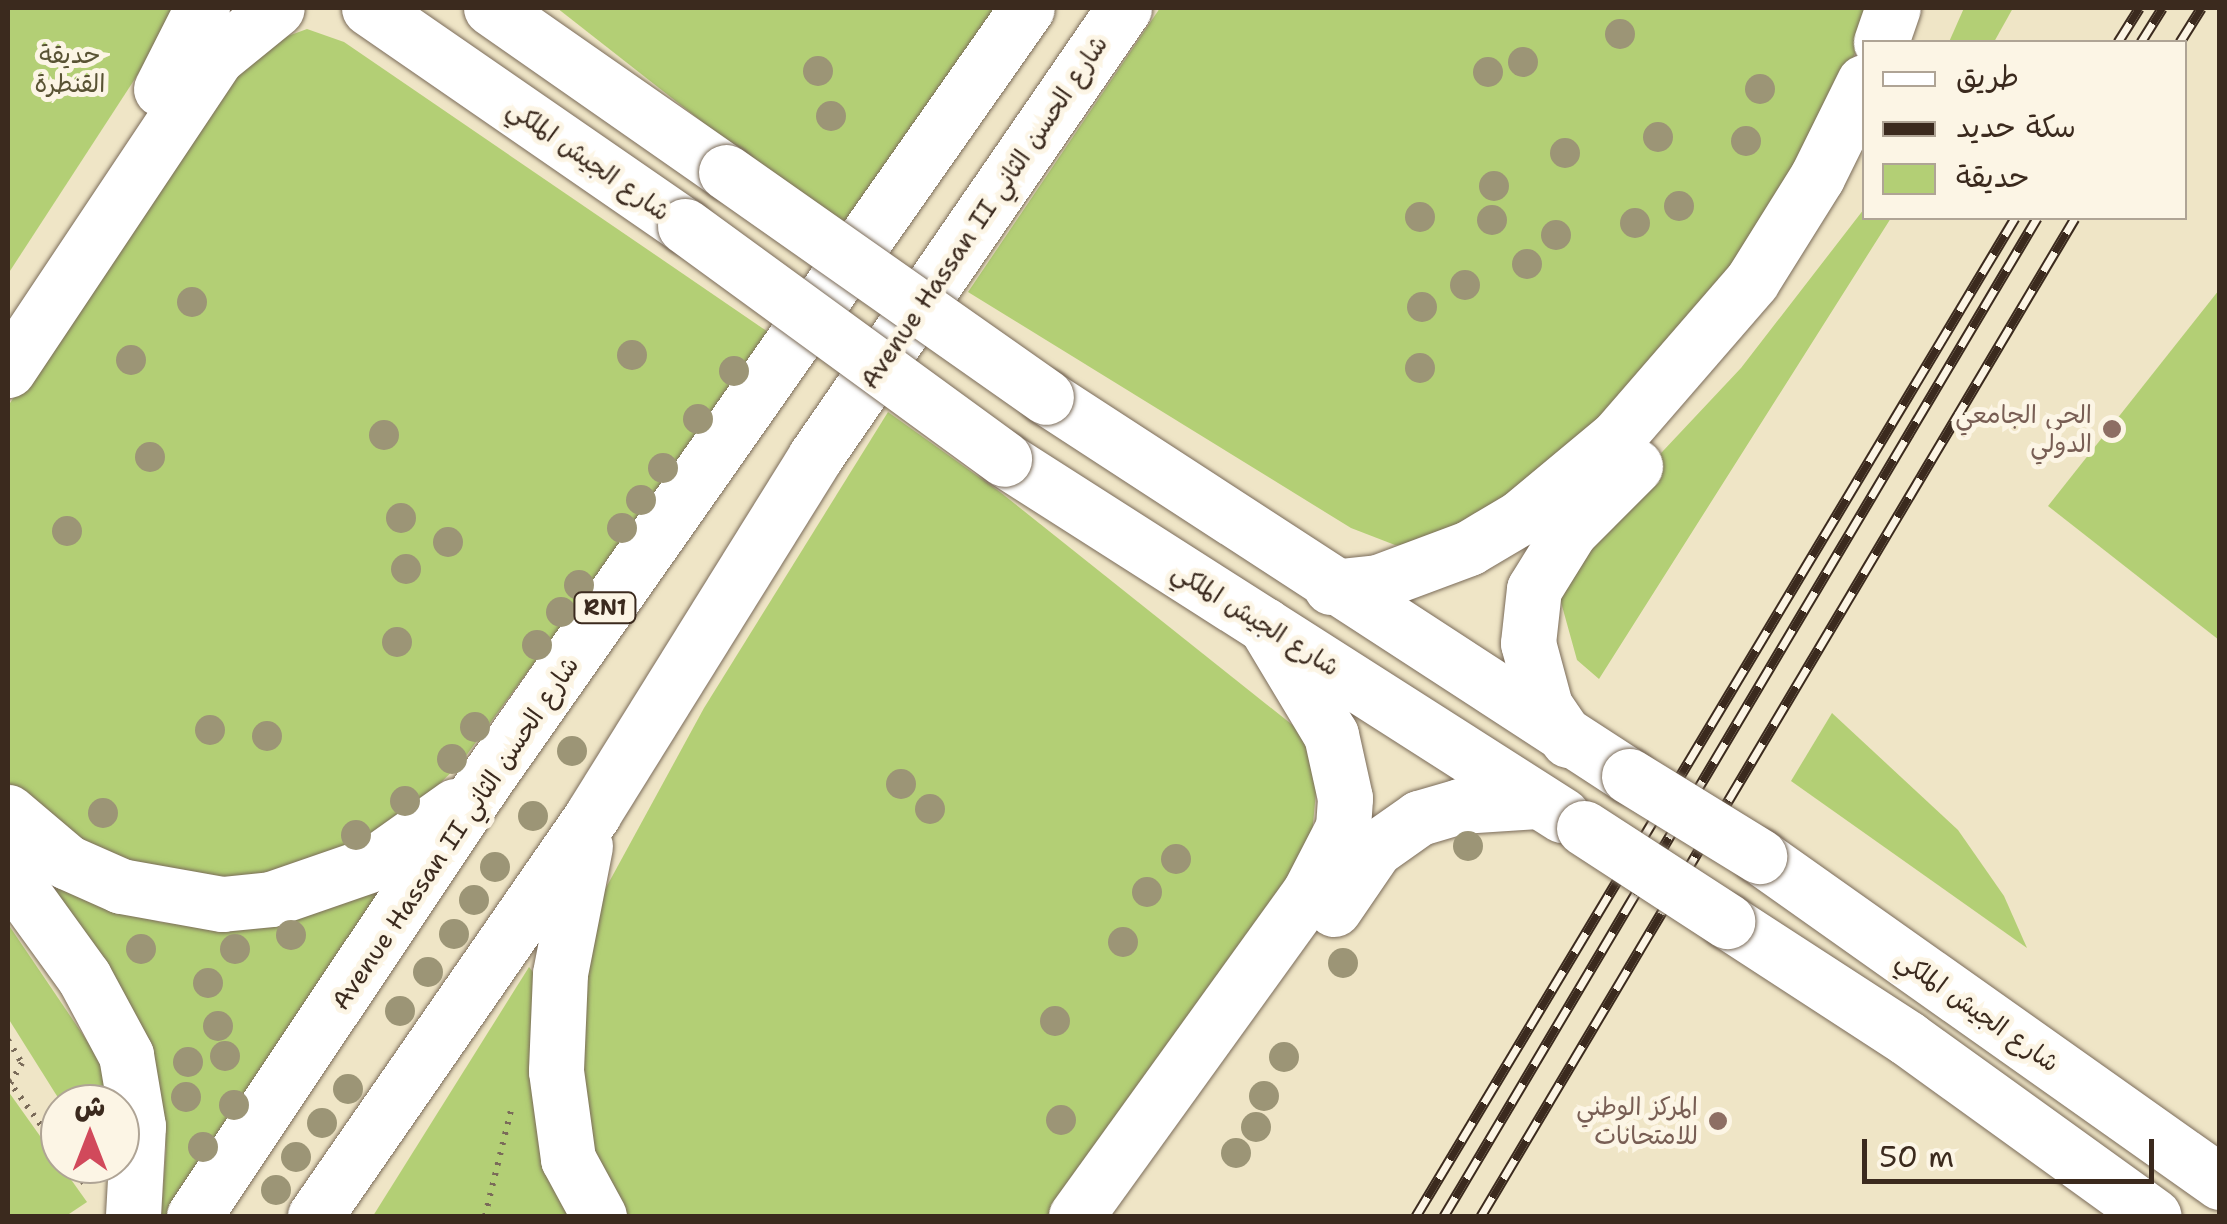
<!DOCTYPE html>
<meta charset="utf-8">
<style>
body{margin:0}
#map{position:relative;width:2227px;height:1224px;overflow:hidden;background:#efe5c6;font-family:"Shantell Sans","Playpen Sans Arabic",sans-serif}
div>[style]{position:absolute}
.green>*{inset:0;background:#b3cf75}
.path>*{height:6px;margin-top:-3px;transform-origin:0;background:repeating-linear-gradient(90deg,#7a6b59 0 2.5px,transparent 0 10.5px)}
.roads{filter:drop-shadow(0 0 2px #7a6b59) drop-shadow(0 0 2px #7a6b59)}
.primary>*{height:55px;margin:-27.5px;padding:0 27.5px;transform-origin:27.5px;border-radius:27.5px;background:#fff}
.trunk>*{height:55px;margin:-27.5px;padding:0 27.5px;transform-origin:27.5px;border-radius:27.5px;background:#fff}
.rail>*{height:11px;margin-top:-5.5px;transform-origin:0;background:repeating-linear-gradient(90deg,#fcf5e5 0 22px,#3b2a1e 0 44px);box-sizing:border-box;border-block:2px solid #3b2a1e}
.bridges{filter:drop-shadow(0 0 2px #7a6b59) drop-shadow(0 0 2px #7a6b59)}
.primary-bridge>*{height:55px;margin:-27.5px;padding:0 27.5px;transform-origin:27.5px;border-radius:27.5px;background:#fff}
.trees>*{width:30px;height:30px;margin:-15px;border-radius:50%;background:#9c9576}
.dots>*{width:28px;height:28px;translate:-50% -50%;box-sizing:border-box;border:5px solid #fcf5e5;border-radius:50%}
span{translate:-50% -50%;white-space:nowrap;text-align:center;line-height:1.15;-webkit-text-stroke:10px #fcf5e5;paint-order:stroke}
.shield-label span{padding:2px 8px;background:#fcf5e5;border:2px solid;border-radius:8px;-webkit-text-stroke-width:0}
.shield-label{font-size:22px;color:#3b2a1e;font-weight:700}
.park-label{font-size:25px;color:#595334}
.street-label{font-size:25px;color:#3b2a1e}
.education-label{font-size:25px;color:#785e54}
.right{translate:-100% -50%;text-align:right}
.frame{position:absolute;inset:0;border:10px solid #3b2a1e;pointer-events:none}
.legend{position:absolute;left:1862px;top:40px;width:325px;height:180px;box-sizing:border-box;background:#fcf5e5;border:2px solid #afa495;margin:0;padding:12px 18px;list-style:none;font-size:30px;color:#3b2a1e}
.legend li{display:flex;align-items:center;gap:20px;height:50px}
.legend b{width:50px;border:2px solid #afa495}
.north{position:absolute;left:40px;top:1084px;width:100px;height:100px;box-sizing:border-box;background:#fcf5e5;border:2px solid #afa495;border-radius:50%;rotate:0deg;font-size:28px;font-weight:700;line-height:40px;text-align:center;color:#3b2a1e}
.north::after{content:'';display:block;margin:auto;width:35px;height:45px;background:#d1495b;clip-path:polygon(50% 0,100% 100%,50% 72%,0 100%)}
.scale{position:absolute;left:1862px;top:1139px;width:292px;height:45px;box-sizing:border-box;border:5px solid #3b2a1e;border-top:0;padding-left:12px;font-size:30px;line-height:35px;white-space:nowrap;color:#3b2a1e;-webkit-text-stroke:8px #fcf5e5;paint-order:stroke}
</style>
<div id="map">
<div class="green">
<i style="clip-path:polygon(8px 8px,181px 8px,8px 274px)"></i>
<i style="clip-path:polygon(557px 8px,1005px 8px,849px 237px)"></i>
<i style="clip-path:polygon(1160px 8px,1873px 8px,1822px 135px,1764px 252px,1562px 466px,1430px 543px,1395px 545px,1351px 528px,968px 292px)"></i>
<i style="clip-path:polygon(1964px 8px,2013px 8px,1994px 42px,1949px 42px)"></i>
<i style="clip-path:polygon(307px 29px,344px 42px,774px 336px,460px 764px,410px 812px,344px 854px,244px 885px,133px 868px,51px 822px,8px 782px,8px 406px,247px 51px)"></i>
<i style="clip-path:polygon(1864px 209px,1864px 218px,1891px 218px,1599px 679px,1577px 660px,1559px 595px,1585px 534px,1741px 368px)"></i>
<i style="clip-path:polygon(2219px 290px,2219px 640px,2048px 506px)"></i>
<i style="clip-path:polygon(888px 412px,1000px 492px,1305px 735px,1318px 770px,1312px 835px,1292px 879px,1054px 1216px,629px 1216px,605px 1183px,579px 1110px,590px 917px,704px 708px)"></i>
<i style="clip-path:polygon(1832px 713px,1958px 830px,2004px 896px,2027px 948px,1791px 781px)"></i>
<i style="clip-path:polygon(404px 870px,166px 1216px,161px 1216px,166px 1148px,161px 1105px,46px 893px,47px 874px,159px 922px,207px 927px)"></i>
<i style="clip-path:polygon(8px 924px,98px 1057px,116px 1104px,62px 1104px,8px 1018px)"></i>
<i style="clip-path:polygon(529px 967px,540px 981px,573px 1216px,373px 1216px)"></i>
<i style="clip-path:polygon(8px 1091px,87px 1202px,66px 1216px,8px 1216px)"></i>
</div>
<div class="path">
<i style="left:8px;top:1040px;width:27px;rotate:59deg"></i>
<i style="left:22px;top:1063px;width:24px;rotate:120deg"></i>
<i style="left:8px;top:1080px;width:88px;rotate:53.8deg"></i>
<i style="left:70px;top:1164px;width:31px;rotate:54deg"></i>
<i style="left:485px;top:1216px;width:113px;rotate:-76.2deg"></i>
</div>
<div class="roads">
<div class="primary">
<i style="left:369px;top:8px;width:384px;rotate:34.6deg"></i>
<i style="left:491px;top:8px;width:287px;rotate:34.9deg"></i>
<i style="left:1046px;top:397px;width:695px;rotate:33.03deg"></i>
<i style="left:1004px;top:459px;width:662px;rotate:32.54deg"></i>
<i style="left:1759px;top:856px;width:565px;rotate:35.27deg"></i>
<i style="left:1727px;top:921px;width:215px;rotate:33deg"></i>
<i style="left:1907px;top:1038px;width:304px;rotate:35.8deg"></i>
</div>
<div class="trunk">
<i style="left:1881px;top:42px;width:36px;rotate:-71deg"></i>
<i style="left:161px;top:89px;width:91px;rotate:-63.2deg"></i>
<i style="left:8px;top:370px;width:376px;rotate:-56.3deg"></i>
<i style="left:217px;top:57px;width:77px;rotate:-39.2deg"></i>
<i style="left:1331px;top:587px;width:47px;rotate:-6.1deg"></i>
<i style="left:1378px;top:582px;width:97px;rotate:-20.5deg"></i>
<i style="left:1469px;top:548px;width:61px;rotate:-30.8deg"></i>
<i style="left:1521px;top:517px;width:125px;rotate:-39.8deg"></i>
<i style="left:1617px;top:437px;width:206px;rotate:-49.1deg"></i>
<i style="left:1752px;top:281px;width:123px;rotate:-58deg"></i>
<i style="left:1817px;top:177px;width:106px;rotate:-63.7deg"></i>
<i style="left:1568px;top:740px;width:41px;rotate:-124.1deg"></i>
<i style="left:1545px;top:706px;width:65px;rotate:-105.1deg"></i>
<i style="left:1528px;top:643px;width:54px;rotate:-83.7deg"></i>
<i style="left:1534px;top:589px;width:68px;rotate:-58.2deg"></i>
<i style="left:1570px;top:531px;width:92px;rotate:-45deg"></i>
<i style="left:8px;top:812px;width:77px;rotate:40.3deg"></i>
<i style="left:67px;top:862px;width:59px;rotate:24deg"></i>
<i style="left:121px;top:886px;width:103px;rotate:10.1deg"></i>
<i style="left:222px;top:904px;width:49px;rotate:-5.8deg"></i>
<i style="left:271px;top:899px;width:110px;rotate:-19.1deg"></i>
<i style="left:375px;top:863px;width:98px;rotate:-35.5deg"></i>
<i style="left:585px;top:846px;width:130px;rotate:101.1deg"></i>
<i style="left:560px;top:974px;width:97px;rotate:92.4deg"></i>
<i style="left:556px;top:1071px;width:89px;rotate:82.2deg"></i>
<i style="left:568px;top:1159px;width:65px;rotate:61.5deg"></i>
<i style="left:8px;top:872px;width:130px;rotate:54.1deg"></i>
<i style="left:84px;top:977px;width:89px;rotate:61.7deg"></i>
<i style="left:126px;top:1055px;width:72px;rotate:80.4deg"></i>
<i style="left:138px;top:1126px;width:90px;rotate:93.2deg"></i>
<i style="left:1334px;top:909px;width:73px;rotate:-55.7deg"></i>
<i style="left:1375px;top:849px;width:54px;rotate:-35.2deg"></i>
<i style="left:1419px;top:818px;width:43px;rotate:-16.3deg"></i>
<i style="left:1460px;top:806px;width:77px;rotate:-3.7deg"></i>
<i style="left:194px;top:1216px;width:522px;rotate:-56.25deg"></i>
<i style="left:484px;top:782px;width:945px;rotate:-54.95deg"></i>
<i style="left:315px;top:1216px;width:489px;rotate:-55.3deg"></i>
<i style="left:593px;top:814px;width:420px;rotate:-58.1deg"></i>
<i style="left:815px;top:457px;width:545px;rotate:-55.46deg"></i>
<i style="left:1076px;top:1216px;width:398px;rotate:-54.2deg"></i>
<i style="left:1309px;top:893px;width:74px;rotate:-62.7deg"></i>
<i style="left:1343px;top:827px;width:29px;rotate:-86deg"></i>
<i style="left:1345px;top:798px;width:65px;rotate:-102.5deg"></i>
<i style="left:1331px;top:735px;width:128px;rotate:-121deg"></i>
</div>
</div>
<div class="rail">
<i style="left:2118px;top:42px;width:40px;rotate:-58deg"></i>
<i style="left:2141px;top:42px;width:40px;rotate:-58deg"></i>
<i style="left:2180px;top:42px;width:40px;rotate:-58deg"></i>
<i style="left:1416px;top:1216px;width:1164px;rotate:-59.03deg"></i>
<i style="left:1444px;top:1216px;width:1161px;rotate:-59.28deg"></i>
<i style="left:1481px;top:1216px;width:1161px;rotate:-59.24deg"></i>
</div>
<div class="bridges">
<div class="primary-bridge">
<i style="left:726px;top:172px;width:391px;rotate:35.1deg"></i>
<i style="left:685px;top:226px;width:395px;rotate:36.1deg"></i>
<i style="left:1629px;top:776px;width:153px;rotate:31.6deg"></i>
<i style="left:1584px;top:828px;width:171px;rotate:33deg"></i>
</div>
</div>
<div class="trees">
<i style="left:1620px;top:34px"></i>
<i style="left:1523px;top:62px"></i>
<i style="left:818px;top:71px"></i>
<i style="left:1488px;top:72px"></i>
<i style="left:1760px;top:89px"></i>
<i style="left:831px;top:116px"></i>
<i style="left:1658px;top:137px"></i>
<i style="left:1746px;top:141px"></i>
<i style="left:1565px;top:153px"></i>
<i style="left:1494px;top:186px"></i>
<i style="left:1679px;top:206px"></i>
<i style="left:1420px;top:217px"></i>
<i style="left:1492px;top:220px"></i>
<i style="left:1635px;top:223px"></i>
<i style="left:1556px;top:235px"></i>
<i style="left:1527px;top:264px"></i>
<i style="left:1465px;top:285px"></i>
<i style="left:192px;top:302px"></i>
<i style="left:1422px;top:307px"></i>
<i style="left:632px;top:355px"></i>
<i style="left:131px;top:360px"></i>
<i style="left:1420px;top:368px"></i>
<i style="left:734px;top:371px"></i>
<i style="left:698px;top:419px"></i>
<i style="left:384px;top:435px"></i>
<i style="left:150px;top:457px"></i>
<i style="left:663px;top:468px"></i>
<i style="left:641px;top:500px"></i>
<i style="left:401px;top:518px"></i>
<i style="left:622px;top:528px"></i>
<i style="left:67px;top:531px"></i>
<i style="left:448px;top:542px"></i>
<i style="left:406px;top:569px"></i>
<i style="left:579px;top:585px"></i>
<i style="left:561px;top:612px"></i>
<i style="left:397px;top:642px"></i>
<i style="left:537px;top:645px"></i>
<i style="left:475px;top:727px"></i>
<i style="left:210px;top:730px"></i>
<i style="left:267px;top:736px"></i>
<i style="left:572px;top:751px"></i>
<i style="left:452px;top:759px"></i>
<i style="left:901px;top:784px"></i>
<i style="left:405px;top:801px"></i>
<i style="left:930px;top:809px"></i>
<i style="left:103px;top:813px"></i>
<i style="left:533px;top:816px"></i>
<i style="left:356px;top:835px"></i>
<i style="left:1468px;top:846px"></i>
<i style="left:1176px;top:859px"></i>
<i style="left:495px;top:867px"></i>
<i style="left:1147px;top:892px"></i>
<i style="left:474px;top:900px"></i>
<i style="left:454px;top:934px"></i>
<i style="left:291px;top:935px"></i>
<i style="left:1123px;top:942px"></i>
<i style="left:141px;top:949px"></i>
<i style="left:235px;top:949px"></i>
<i style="left:1343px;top:963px"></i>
<i style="left:428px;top:972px"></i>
<i style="left:208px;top:983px"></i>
<i style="left:400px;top:1011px"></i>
<i style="left:1055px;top:1021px"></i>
<i style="left:218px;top:1026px"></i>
<i style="left:225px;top:1056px"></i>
<i style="left:1284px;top:1057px"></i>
<i style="left:188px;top:1062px"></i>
<i style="left:348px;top:1089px"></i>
<i style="left:1264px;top:1096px"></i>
<i style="left:186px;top:1097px"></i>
<i style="left:234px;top:1105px"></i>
<i style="left:1061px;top:1120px"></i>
<i style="left:322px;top:1123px"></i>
<i style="left:1256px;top:1127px"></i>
<i style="left:203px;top:1147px"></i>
<i style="left:1236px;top:1153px"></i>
<i style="left:296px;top:1157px"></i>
<i style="left:276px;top:1190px"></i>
</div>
<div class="dots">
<i style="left:2112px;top:429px;background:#8d6e63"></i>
<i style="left:1718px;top:1121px;background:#8d6e63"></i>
</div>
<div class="shield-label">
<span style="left:605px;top:608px">RN1</span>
</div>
<div class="park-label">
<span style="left:70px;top:69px">حديقة<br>القنطرة</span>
</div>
<div class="street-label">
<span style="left:589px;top:160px;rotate:35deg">شارع الجيش الملكي</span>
<span style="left:984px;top:212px;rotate:-56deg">Avenue Hassan II شارع الحسن الثاني</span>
<span style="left:1256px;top:619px;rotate:32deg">شارع الجيش الملكي</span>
<span style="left:455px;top:833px;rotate:-56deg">Avenue Hassan II شارع الحسن الثاني</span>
<span style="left:1978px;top:1011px;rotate:35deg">شارع الجيش الملكي</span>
</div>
<div class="education-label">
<span class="right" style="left:2092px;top:429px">الحي الجامعي<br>الدولي</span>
<span class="right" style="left:1698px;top:1121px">المركز الوطني<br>للامتحانات</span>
</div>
<div class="frame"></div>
<ul class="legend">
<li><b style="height:12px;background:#fff"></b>طريق</li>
<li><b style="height:12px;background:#3b2a1e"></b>سكة حديد</li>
<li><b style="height:28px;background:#b3cf75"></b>حديقة</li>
</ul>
<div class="north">ش</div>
<div class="scale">50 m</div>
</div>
